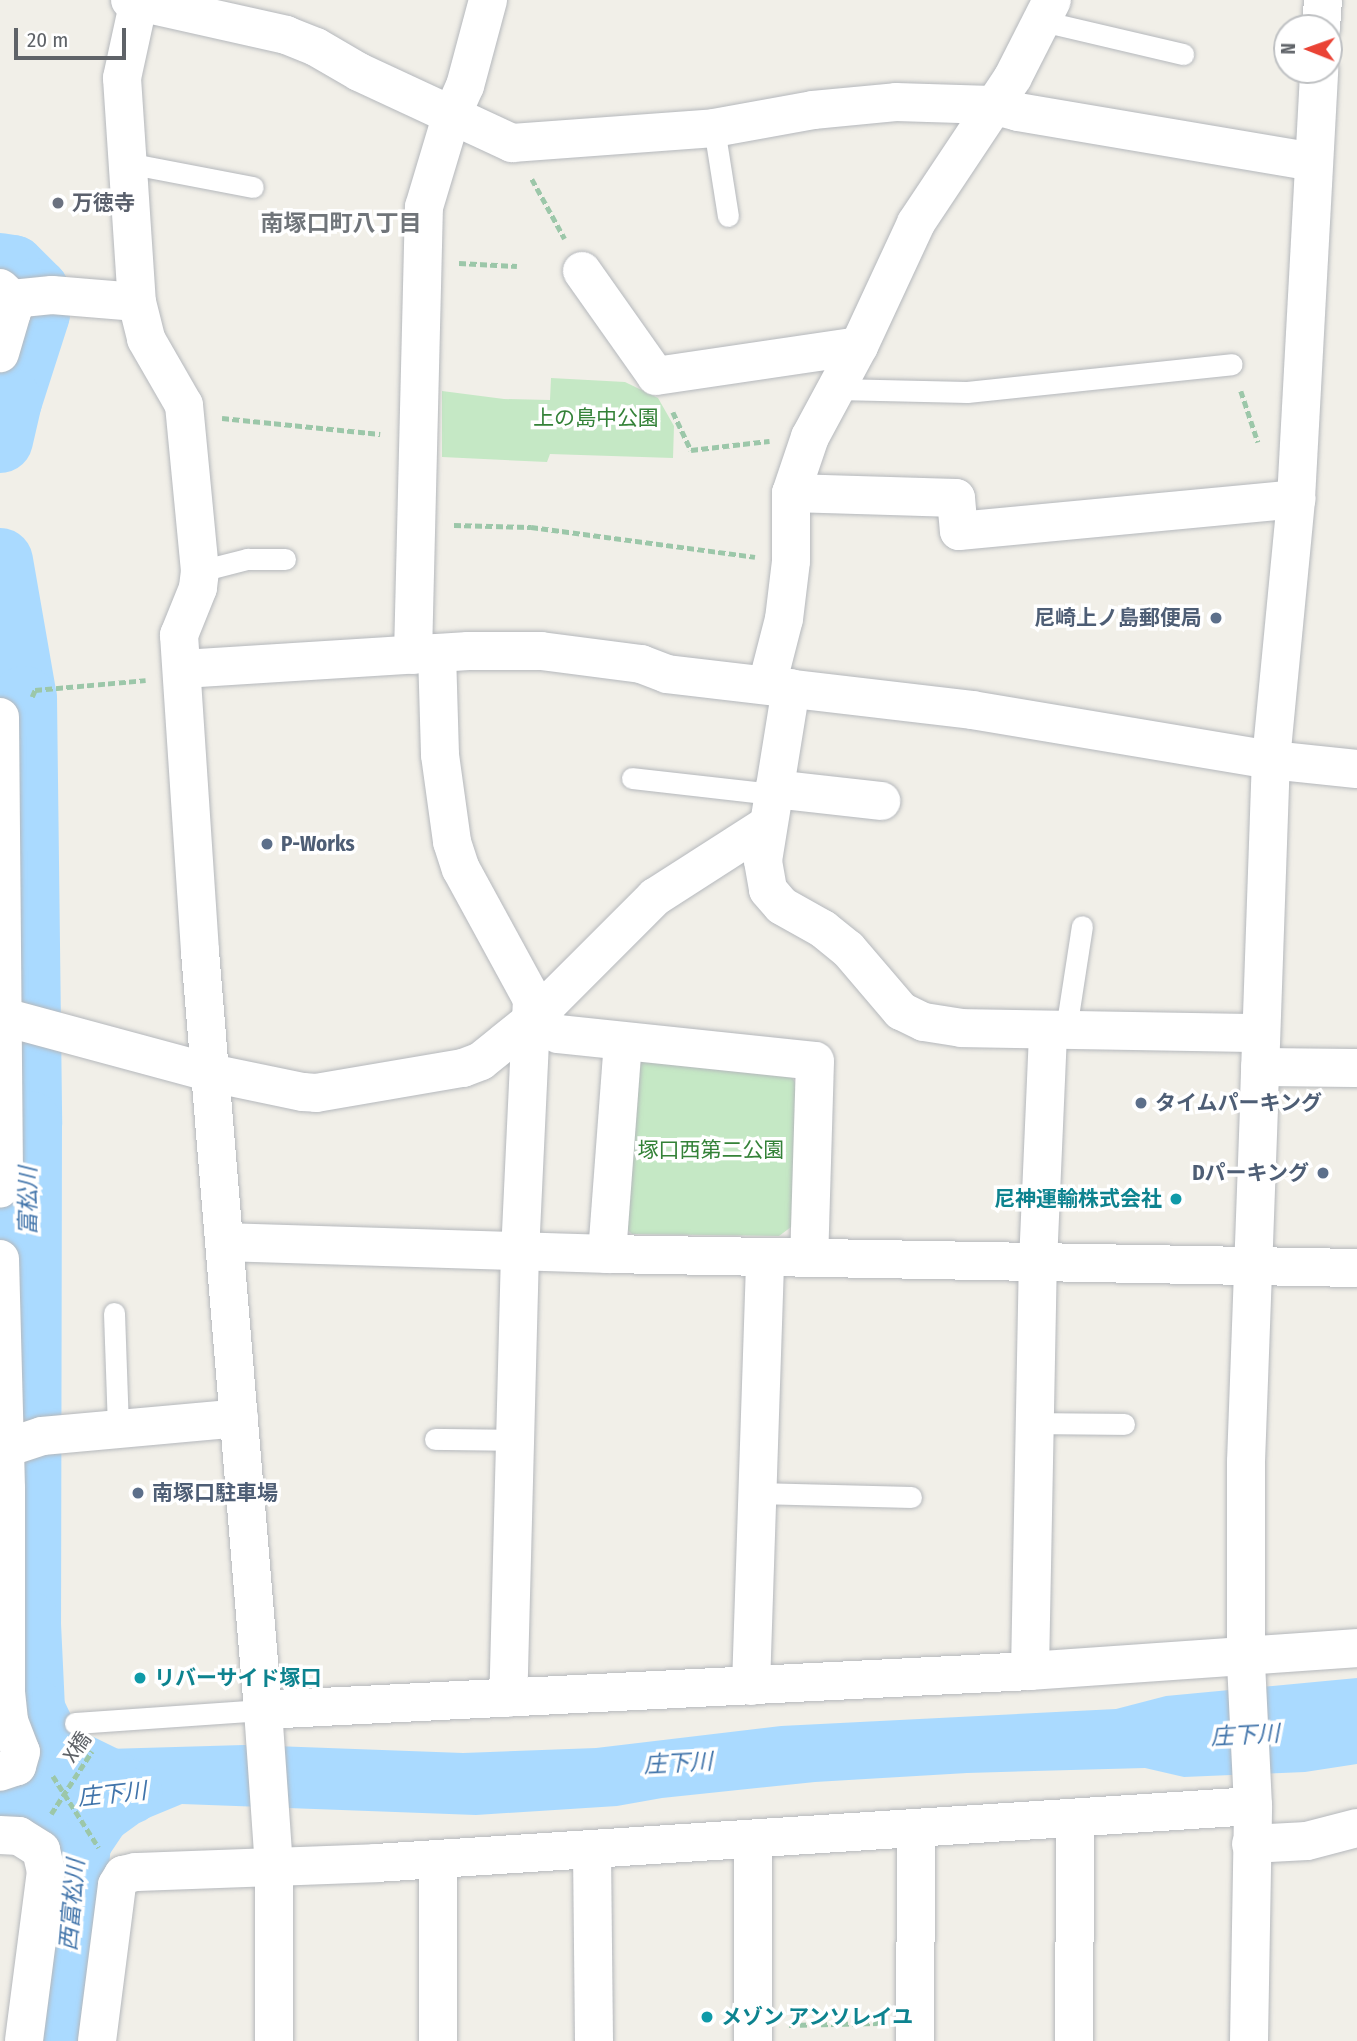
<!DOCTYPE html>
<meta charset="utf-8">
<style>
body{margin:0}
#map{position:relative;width:1357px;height:2041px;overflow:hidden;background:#f1efe8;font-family:"Fira Sans Condensed","Noto Sans JP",sans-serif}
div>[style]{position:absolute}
.green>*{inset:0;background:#c5e8c5}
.water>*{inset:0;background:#aadaff}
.river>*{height:66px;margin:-33px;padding:0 33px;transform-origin:33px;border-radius:33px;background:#aadaff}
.path>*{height:4.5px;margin-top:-2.25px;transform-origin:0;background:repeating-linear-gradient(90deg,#9cc7a9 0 7px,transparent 0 10.5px)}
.roads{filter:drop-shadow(0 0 2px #b5b8bc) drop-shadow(0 0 2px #b5b8bc)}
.lane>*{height:21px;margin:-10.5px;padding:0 10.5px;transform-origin:10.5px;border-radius:10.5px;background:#fff}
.street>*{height:38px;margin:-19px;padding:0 19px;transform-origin:19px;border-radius:19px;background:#fff}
.secondary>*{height:38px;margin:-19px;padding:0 19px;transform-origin:19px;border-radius:19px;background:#fff}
.dots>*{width:19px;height:19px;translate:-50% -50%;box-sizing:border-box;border:4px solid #fff;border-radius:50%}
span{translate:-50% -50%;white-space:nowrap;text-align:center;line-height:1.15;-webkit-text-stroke:7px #fff;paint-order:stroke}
.worship-label{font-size:21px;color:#5b616d;font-weight:700}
.left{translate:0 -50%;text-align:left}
.park-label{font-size:21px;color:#348238}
.service-label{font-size:21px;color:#4e5e75;font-weight:700}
.right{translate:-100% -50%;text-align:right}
.culture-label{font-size:21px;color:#0d838f;font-weight:700}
.street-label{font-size:21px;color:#5f6368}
.neighbourhood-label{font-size:23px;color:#70757a;font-weight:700}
.water-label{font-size:23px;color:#4174aa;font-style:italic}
.north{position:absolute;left:1273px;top:14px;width:70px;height:70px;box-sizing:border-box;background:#fff;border:2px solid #bfc1c3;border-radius:50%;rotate:271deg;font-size:19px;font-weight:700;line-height:28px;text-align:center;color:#5f6368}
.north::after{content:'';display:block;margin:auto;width:24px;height:32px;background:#ea4335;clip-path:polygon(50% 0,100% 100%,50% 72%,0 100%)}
.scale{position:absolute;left:14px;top:28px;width:112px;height:32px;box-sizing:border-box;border:4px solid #5f6368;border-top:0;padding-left:9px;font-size:21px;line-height:24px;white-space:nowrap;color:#5f6368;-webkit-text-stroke:5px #fff;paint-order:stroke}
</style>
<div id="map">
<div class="green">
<i style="clip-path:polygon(551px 378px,625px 382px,658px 398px,674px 426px,673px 458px,550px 454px,547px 462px,442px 457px,442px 391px,504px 399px,550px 400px)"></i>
<i style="clip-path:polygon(645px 1057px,791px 1076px,798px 1087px,791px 1227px,779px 1236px,632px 1234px,620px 1223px,634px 1068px)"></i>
</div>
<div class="water">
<i style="clip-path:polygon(1357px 1678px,1357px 1764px,1305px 1772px,1184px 1777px,1145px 1768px,967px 1773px,815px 1782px,662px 1798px,617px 1806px,476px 1815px,182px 1804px,124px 1828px,98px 1871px,61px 1870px,64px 1834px,34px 1815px,31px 1780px,62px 1736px,75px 1743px,107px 1749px,244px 1745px,463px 1753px,596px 1748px,781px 1726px,1116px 1709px,1166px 1696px)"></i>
</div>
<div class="river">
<i style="left:0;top:266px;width:13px;rotate:9deg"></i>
<i style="left:13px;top:268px;width:33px;rotate:45deg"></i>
<i style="left:36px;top:291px;width:23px;rotate:88deg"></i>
<i style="left:37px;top:314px;width:91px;rotate:107.8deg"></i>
<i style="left:9px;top:401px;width:40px;rotate:103deg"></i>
<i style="left:0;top:561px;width:140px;rotate:80.1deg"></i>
<i style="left:24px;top:699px;width:425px;rotate:89.3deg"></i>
<i style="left:29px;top:1124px;width:500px;rotate:90.11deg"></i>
<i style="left:28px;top:1624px;width:86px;rotate:87.3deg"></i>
<i style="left:32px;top:1710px;width:49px;rotate:64.5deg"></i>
<i style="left:53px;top:1754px;width:85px;rotate:26deg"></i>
<i style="left:0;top:1799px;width:62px"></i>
<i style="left:62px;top:1799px;width:64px;rotate:-7.2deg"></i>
<i style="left:59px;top:2041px;width:200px;rotate:-84.5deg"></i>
<i style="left:78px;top:1842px;width:36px;rotate:-56deg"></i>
<i style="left:98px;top:1812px;width:26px;rotate:-36deg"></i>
</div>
<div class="path">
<i style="left:532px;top:179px;width:68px;rotate:61.2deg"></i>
<i style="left:459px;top:263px;width:58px;rotate:3deg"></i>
<i style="left:1241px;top:391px;width:54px;rotate:71.6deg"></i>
<i style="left:673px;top:412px;width:42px;rotate:64.7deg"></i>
<i style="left:691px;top:450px;width:79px;rotate:-6.6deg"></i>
<i style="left:222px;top:418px;width:159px;rotate:5.8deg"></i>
<i style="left:454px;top:525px;width:77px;rotate:1.5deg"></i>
<i style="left:531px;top:527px;width:226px;rotate:7.6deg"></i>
<i style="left:32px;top:697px;width:8px;rotate:-67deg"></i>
<i style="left:35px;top:690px;width:111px;rotate:-5.1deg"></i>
<i style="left:53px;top:1776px;width:85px;rotate:57.4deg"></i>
<i style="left:51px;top:1814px;width:75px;rotate:-56.9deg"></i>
<i style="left:789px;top:2025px;width:89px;rotate:-1.3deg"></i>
</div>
<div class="roads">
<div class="lane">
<i style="left:1042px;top:21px;width:145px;rotate:13.2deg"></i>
<i style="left:714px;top:128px;width:89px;rotate:81deg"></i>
<i style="left:127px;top:163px;width:128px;rotate:10.8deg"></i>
<i style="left:836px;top:389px;width:131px;rotate:1.3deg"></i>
<i style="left:967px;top:392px;width:266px;rotate:-6deg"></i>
<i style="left:200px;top:571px;width:49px;rotate:-14.3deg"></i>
<i style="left:247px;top:559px;width:38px"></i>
<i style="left:632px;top:778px;width:142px;rotate:6.5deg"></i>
<i style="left:1066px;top:1029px;width:104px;rotate:-81.2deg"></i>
<i style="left:114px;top:1313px;width:116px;rotate:88deg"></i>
<i style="left:1035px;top:1423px;width:89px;rotate:0.6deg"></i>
<i style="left:435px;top:1439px;width:80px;rotate:0.7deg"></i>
<i style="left:757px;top:1493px;width:154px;rotate:1.5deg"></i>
<i style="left:75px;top:1723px;width:188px;rotate:-4deg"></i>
</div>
<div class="street">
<i style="left:130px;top:0;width:160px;rotate:12.6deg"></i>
<i style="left:286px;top:35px;width:32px;rotate:22deg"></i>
<i style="left:316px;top:47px;width:50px;rotate:30.2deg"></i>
<i style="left:359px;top:72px;width:169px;rotate:24.9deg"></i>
<i style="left:512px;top:143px;width:203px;rotate:-4.2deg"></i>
<i style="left:714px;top:128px;width:101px;rotate:-10.3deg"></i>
<i style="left:813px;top:110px;width:83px;rotate:-5.5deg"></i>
<i style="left:896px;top:102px;width:96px;rotate:1.8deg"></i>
<i style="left:992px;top:105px;width:27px;rotate:15deg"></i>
<i style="left:1018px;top:112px;width:300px;rotate:9.6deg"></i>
<i style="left:139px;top:0;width:80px;rotate:102.3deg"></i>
<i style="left:122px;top:78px;width:225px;rotate:86.2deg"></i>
<i style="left:137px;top:302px;width:38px;rotate:76deg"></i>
<i style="left:146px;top:339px;width:76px;rotate:60.1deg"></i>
<i style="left:184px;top:405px;width:167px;rotate:84.5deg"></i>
<i style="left:200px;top:571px;width:17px;rotate:97deg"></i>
<i style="left:198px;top:588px;width:51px;rotate:112deg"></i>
<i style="left:179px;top:635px;width:318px;rotate:86.2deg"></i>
<i style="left:200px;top:952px;width:761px;rotate:85.25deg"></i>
<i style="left:263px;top:1710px;width:157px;rotate:86deg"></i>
<i style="left:274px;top:1867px;width:174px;rotate:90deg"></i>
<i style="left:582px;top:271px;width:128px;rotate:54.8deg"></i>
<i style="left:656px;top:376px;width:205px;rotate:-8.4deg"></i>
<i style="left:0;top:288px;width:16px;rotate:43deg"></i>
<i style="left:12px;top:299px;width:13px;rotate:90deg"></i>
<i style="left:12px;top:312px;width:43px;rotate:106.3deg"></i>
<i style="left:12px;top:299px;width:40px;rotate:-5.7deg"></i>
<i style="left:52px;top:295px;width:85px;rotate:4.7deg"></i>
<i style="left:791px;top:493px;width:165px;rotate:1.7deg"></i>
<i style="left:956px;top:498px;width:33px;rotate:85deg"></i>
<i style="left:959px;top:531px;width:339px;rotate:-5.4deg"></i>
<i style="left:437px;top:653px;width:102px;rotate:88.3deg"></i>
<i style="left:440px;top:755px;width:88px;rotate:82.1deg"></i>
<i style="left:452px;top:842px;width:28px;rotate:72deg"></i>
<i style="left:461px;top:869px;width:148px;rotate:61.4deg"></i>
<i style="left:532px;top:999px;width:253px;rotate:92.7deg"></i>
<i style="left:520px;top:1252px;width:446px;rotate:91.5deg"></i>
<i style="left:413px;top:655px;width:448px;rotate:-88.6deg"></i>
<i style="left:424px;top:207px;width:94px;rotate:-73.3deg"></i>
<i style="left:451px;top:117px;width:34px;rotate:-66deg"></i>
<i style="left:465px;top:86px;width:89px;rotate:-75deg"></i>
<i style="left:183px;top:669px;width:286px;rotate:-3.6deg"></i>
<i style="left:468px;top:651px;width:73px"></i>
<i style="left:541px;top:651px;width:101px;rotate:7.4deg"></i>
<i style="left:641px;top:664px;width:28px;rotate:21deg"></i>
<i style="left:667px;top:674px;width:307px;rotate:6.7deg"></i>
<i style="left:972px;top:710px;width:303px;rotate:9.5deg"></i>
<i style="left:1271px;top:760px;width:86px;rotate:6deg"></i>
<i style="left:767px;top:685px;width:68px;rotate:-75.6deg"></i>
<i style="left:784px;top:619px;width:58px;rotate:-83.1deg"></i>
<i style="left:791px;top:561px;width:68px;rotate:-90deg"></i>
<i style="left:791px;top:493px;width:59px;rotate:-71.3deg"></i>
<i style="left:810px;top:437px;width:103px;rotate:-61.7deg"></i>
<i style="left:859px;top:346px;width:136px;rotate:-65.1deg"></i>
<i style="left:916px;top:223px;width:175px;rotate:-56.4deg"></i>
<i style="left:1013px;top:77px;width:86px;rotate:-63.1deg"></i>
<i style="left:791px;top:688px;width:175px;rotate:99.2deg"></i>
<i style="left:763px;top:861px;width:29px;rotate:80deg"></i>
<i style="left:768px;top:890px;width:21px;rotate:49deg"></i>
<i style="left:782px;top:906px;width:47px;rotate:29.3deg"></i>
<i style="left:823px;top:929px;width:32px;rotate:39deg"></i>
<i style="left:848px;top:949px;width:82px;rotate:49.5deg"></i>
<i style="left:901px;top:1011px;width:25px;rotate:26deg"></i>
<i style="left:924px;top:1022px;width:37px;rotate:9deg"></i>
<i style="left:961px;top:1028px;width:300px;rotate:1deg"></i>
<i style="left:0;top:717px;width:454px;rotate:89.5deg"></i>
<i style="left:4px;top:1171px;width:18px;rotate:103deg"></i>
<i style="left:774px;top:789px;width:108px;rotate:6.4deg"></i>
<i style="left:4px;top:1017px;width:214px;rotate:15.1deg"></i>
<i style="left:211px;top:1073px;width:94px;rotate:11.7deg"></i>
<i style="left:303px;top:1092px;width:13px;rotate:4deg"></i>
<i style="left:316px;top:1093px;width:149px;rotate:-9.7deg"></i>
<i style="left:463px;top:1068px;width:19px;rotate:-21deg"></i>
<i style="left:481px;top:1061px;width:67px;rotate:-38.9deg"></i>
<i style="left:533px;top:1019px;width:173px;rotate:-45deg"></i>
<i style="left:655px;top:897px;width:133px;rotate:-32.7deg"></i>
<i style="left:533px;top:1019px;width:29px;rotate:31deg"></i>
<i style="left:558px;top:1034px;width:258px;rotate:6deg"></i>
<i style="left:815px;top:1061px;width:197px;rotate:91.7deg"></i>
<i style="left:1260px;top:1067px;width:97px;rotate:0.6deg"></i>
<i style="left:225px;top:1242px;width:382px;rotate:1.8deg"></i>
<i style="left:607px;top:1254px;width:750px;rotate:1.07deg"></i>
<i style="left:607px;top:1254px;width:212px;rotate:-85.7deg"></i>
<i style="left:0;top:1259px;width:230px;rotate:88.5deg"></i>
<i style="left:6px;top:1489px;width:203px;rotate:90deg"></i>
<i style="left:6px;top:1692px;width:29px;rotate:84deg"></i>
<i style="left:9px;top:1721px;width:33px;rotate:69deg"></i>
<i style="left:21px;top:1752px;width:15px;rotate:106deg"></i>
<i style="left:17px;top:1766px;width:18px;rotate:161deg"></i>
<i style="left:0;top:1450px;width:44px;rotate:-18.4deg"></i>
<i style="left:42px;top:1436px;width:198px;rotate:-5.2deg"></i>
<i style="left:1030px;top:1671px;width:408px;rotate:-88.9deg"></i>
<i style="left:1038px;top:1263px;width:233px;rotate:-87.5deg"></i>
<i style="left:751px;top:1686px;width:428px;rotate:-88.1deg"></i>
<i style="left:263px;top:1710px;width:768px;rotate:-2.91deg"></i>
<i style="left:1030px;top:1671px;width:328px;rotate:-4deg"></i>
<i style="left:0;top:1835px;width:19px;rotate:3deg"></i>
<i style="left:19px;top:1836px;width:26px;rotate:32deg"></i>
<i style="left:41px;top:1850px;width:22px;rotate:77deg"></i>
<i style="left:46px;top:1871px;width:171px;rotate:97.4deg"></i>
<i style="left:753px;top:1839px;width:202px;rotate:90deg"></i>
<i style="left:1251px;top:1844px;width:56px;rotate:-3.1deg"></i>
<i style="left:1307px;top:1841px;width:52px;rotate:-14.6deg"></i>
<i style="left:592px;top:1850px;width:191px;rotate:89.4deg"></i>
<i style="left:97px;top:2041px;width:157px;rotate:-82.7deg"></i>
<i style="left:117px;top:1885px;width:12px;rotate:-59deg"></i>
<i style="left:123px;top:1875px;width:13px;rotate:-13deg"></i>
<i style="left:136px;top:1872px;width:240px;rotate:-2.1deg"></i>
<i style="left:376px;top:1863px;width:879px;rotate:-3.72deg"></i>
<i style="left:438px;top:2041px;width:182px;rotate:-90deg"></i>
<i style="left:915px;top:2041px;width:213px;rotate:-89.7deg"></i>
<i style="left:1074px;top:2041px;width:223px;rotate:-89.7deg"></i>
</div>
<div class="secondary">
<i style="left:1321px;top:28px;width:28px;rotate:-86deg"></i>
<i style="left:1249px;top:2041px;width:235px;rotate:-89deg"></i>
<i style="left:1253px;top:1806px;width:143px;rotate:-92.8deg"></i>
<i style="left:1246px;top:1663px;width:201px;rotate:-90deg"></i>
<i style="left:1246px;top:1462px;width:361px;rotate:-87.9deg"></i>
<i style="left:1259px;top:1101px;width:341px;rotate:-88deg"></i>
<i style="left:1271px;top:760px;width:262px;rotate:-84.5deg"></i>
<i style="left:1296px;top:499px;width:430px;rotate:-86.9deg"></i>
</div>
</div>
<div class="dots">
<i style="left:58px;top:203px;background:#6b7280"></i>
<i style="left:1216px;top:618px;background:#5c6f8a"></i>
<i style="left:267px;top:844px;background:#5c6f8a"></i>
<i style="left:1141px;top:1103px;background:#5c6f8a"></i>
<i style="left:1323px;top:1173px;background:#5c6f8a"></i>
<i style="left:1176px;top:1199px;background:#0f9aa8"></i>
<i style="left:138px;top:1493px;background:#5c6f8a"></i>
<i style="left:140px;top:1678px;background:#0f9aa8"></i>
<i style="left:707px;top:2017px;background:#0f9aa8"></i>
</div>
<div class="worship-label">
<span class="left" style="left:72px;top:203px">万徳寺</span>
</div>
<div class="park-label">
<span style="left:596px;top:418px">上の島中公園</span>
<span style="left:711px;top:1150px">塚口西第二公園</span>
</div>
<div class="service-label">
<span class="right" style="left:1202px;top:618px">尼崎上ノ島郵便局</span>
<span class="left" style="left:281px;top:844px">P-Works</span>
<span class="left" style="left:1155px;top:1103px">タイムパーキング</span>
<span class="right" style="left:1309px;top:1173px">Dパーキング</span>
<span class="left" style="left:152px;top:1493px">南塚口駐車場</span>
</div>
<div class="culture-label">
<span class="right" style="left:1162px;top:1199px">尼神運輸株式会社</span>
<span class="left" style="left:154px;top:1678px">リバーサイド塚口</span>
<span class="left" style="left:721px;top:2017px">メゾン アンソレイユ</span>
</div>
<div class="street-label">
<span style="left:77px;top:1747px;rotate:-54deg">X橋</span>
</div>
<div class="neighbourhood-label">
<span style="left:341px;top:223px">南塚口町八丁目</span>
</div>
<div class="water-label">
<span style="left:28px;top:1201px;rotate:-90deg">富松川</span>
<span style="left:1245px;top:1735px;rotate:-3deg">庄下川</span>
<span style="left:678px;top:1763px;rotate:-3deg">庄下川</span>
<span style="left:112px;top:1794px;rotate:-6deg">庄下川</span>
<span style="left:72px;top:1905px;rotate:-85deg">西富松川</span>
</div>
<div class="north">N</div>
<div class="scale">20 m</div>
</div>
